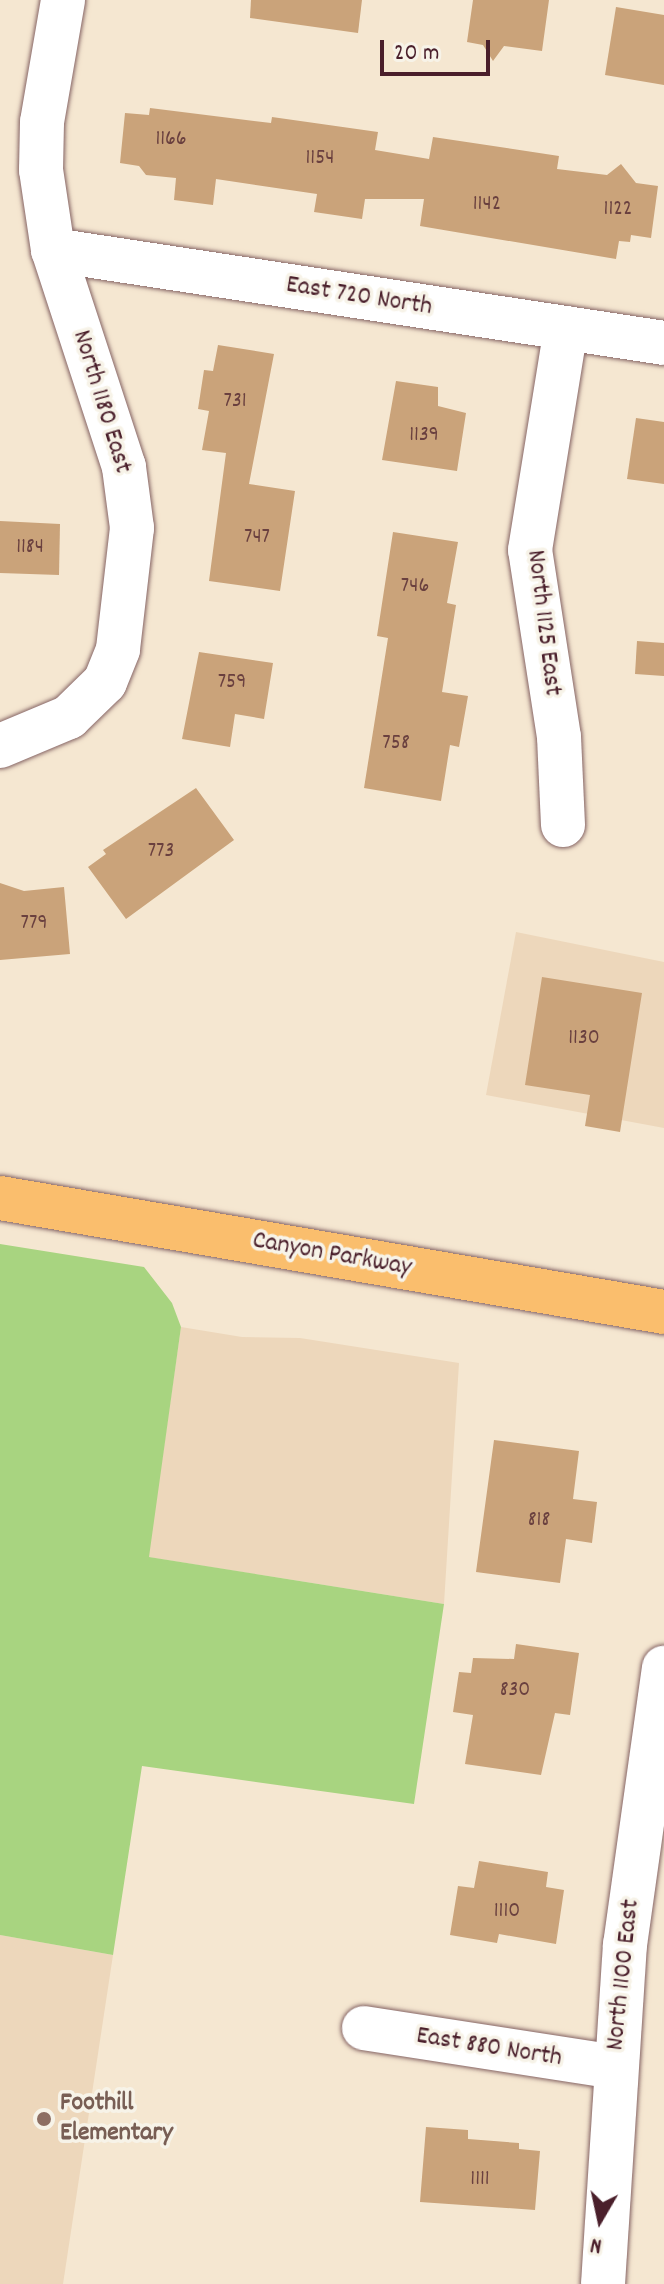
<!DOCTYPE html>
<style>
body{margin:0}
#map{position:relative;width:664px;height:2284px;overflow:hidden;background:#f5e7d1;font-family:Dekko,sans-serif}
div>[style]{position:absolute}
.built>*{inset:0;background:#edd7bb}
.green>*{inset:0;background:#a8d480}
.building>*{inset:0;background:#caa37a}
.roads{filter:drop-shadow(0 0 2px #866565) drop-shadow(0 0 2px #866565)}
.minor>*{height:44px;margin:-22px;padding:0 22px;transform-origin:22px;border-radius:22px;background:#fff}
.tertiary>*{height:44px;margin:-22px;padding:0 22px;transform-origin:22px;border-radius:22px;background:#fff}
.trunk>*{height:44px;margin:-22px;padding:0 22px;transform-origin:22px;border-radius:22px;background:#fabe6d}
.dots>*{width:22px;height:22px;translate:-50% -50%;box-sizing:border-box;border:4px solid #f7f3e8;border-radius:50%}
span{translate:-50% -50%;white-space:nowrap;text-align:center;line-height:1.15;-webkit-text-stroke:7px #f7f3e8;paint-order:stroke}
.number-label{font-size:22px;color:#6a403f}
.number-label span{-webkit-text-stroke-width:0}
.street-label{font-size:26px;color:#4a1f2b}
.education-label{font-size:26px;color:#785e54;font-weight:700}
.left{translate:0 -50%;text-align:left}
.north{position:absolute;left:560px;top:2180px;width:80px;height:80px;-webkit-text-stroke:6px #f7f3e8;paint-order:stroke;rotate:189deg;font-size:22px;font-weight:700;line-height:32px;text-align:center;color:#4a1f2b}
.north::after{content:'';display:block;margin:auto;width:28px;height:36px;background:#4a1f2b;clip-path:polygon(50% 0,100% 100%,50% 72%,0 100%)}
.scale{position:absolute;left:380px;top:40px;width:110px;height:36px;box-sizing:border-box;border:4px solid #4a1f2b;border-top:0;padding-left:10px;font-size:24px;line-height:28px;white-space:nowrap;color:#4a1f2b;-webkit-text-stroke:6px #f7f3e8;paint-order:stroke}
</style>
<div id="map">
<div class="built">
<i style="clip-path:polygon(516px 932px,664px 962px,664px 1128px,486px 1095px)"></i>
<i style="clip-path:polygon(181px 1327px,242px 1337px,300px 1338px,459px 1363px,444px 1604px,148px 1557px)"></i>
<i style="clip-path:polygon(0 1935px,113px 1955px,63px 2284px,0 2284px)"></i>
</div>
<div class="green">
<i style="clip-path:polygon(0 1244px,144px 1267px,172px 1303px,181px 1327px,149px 1557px,444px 1604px,414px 1804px,142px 1766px,113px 1955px,0 1935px)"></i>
</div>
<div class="building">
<i style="clip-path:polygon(251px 0,362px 0,358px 33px,250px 18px)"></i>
<i style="clip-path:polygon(473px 0,549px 0,542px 51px,504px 46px,493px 61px,483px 45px,467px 42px)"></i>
<i style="clip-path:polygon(616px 7px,664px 15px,664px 85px,605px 75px)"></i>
<i style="clip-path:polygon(150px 108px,271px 123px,272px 117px,378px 132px,375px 150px,429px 159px,433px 137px,559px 156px,557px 169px,607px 175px,621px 164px,636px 183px,658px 186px,651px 238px,631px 235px,630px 242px,619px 241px,616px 259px,420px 226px,424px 199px,365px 199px,362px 219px,314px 212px,317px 194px,216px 179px,213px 205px,174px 200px,176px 178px,146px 175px,139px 166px,120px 163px,125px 113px,149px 115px)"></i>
<i style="clip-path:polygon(218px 345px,274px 354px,249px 484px,295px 491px,280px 591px,209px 581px,226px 453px,202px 450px,209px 411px,198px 409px,204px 370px,213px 371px)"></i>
<i style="clip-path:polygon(396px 381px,438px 387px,438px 406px,466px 413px,457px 471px,382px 460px)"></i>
<i style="clip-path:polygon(636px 418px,664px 422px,664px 484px,627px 479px)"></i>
<i style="clip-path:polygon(0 521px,60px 524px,59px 575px,0 573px)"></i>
<i style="clip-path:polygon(393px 532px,458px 542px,447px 603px,456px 605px,442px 692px,468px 696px,459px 747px,450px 745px,441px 801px,364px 788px,388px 638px,377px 636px)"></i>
<i style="clip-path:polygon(637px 641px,664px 643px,664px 676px,635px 674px)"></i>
<i style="clip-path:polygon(199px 652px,273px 663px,264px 719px,235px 714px,230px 747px,182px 739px)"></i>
<i style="clip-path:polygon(196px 788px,234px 840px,126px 919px,88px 867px,106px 854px,103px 850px)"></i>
<i style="clip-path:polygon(0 883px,24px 891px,64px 887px,70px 954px,0 960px)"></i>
<i style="clip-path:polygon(542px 977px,642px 993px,620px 1132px,585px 1126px,590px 1095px,525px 1085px)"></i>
<i style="clip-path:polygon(494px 1440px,579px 1451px,573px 1499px,597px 1502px,592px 1543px,566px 1539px,560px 1583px,476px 1572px)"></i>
<i style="clip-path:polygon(516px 1644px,579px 1653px,570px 1715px,555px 1713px,541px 1775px,465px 1764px,473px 1715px,453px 1712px,459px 1672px,471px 1673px,473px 1658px,514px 1659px)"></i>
<i style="clip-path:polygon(479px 1861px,548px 1872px,546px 1887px,564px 1890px,556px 1944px,499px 1934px,497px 1943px,450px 1935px,458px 1886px,474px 1888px)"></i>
<i style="clip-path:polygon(426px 2127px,468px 2130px,468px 2139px,519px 2143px,519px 2149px,540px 2151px,535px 2210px,420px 2202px)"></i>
</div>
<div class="roads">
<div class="minor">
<i style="left:53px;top:250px;width:618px;rotate:8.65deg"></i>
<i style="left:0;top:746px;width:75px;rotate:-22.8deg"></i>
<i style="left:69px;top:717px;width:50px;rotate:-44.2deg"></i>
<i style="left:105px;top:682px;width:35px;rotate:-68deg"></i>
<i style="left:118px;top:649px;width:122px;rotate:-83.4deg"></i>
<i style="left:132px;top:528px;width:62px;rotate:-97.5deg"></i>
<i style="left:124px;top:467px;width:228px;rotate:-108.1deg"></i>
<i style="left:53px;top:250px;width:81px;rotate:-98.5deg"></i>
<i style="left:41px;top:170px;width:48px;rotate:-88.8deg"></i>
<i style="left:42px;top:122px;width:124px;rotate:-80.2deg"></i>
<i style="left:563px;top:825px;width:88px;rotate:-92.6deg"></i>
<i style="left:559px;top:737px;width:189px;rotate:-98.8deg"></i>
<i style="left:530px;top:550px;width:225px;rotate:-80.8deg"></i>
<i style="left:364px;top:2028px;width:254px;rotate:8.8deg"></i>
</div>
<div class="tertiary">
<i style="left:603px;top:2284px;width:340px;rotate:-86.3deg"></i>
<i style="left:625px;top:1945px;width:280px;rotate:-82deg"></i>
</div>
<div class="trunk">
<i style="left:0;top:1198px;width:674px;rotate:9.74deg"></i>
</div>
</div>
<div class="dots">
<i style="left:44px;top:2119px;background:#8d6e63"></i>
</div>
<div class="number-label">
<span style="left:171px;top:140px">1166</span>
<span style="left:320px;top:159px">1154</span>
<span style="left:487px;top:205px">1142</span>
<span style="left:618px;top:210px">1122</span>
<span style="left:235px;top:402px">731</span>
<span style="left:424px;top:436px">1139</span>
<span style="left:257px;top:538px">747</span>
<span style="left:30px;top:548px">1184</span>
<span style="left:415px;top:587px">746</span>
<span style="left:232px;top:683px">759</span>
<span style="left:396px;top:744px">758</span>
<span style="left:161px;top:852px">773</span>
<span style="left:34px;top:924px">779</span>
<span style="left:584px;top:1039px">1130</span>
<span style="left:539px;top:1521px">818</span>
<span style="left:515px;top:1691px">830</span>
<span style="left:507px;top:1912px">1110</span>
<span style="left:480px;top:2180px">1111</span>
</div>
<div class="street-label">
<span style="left:359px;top:297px;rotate:9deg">East 720 North</span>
<span style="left:101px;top:402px;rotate:73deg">North 1180 East</span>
<span style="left:543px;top:623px;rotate:83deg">North 1125 East</span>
<span style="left:332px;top:1255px;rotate:10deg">Canyon Parkway</span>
<span style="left:624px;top:1975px;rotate:-84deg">North 1100 East</span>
<span style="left:489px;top:2048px;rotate:9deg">East 880 North</span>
</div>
<div class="education-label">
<span class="left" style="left:60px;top:2119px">Foothill<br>Elementary</span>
</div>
<div class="north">N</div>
<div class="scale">20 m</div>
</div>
